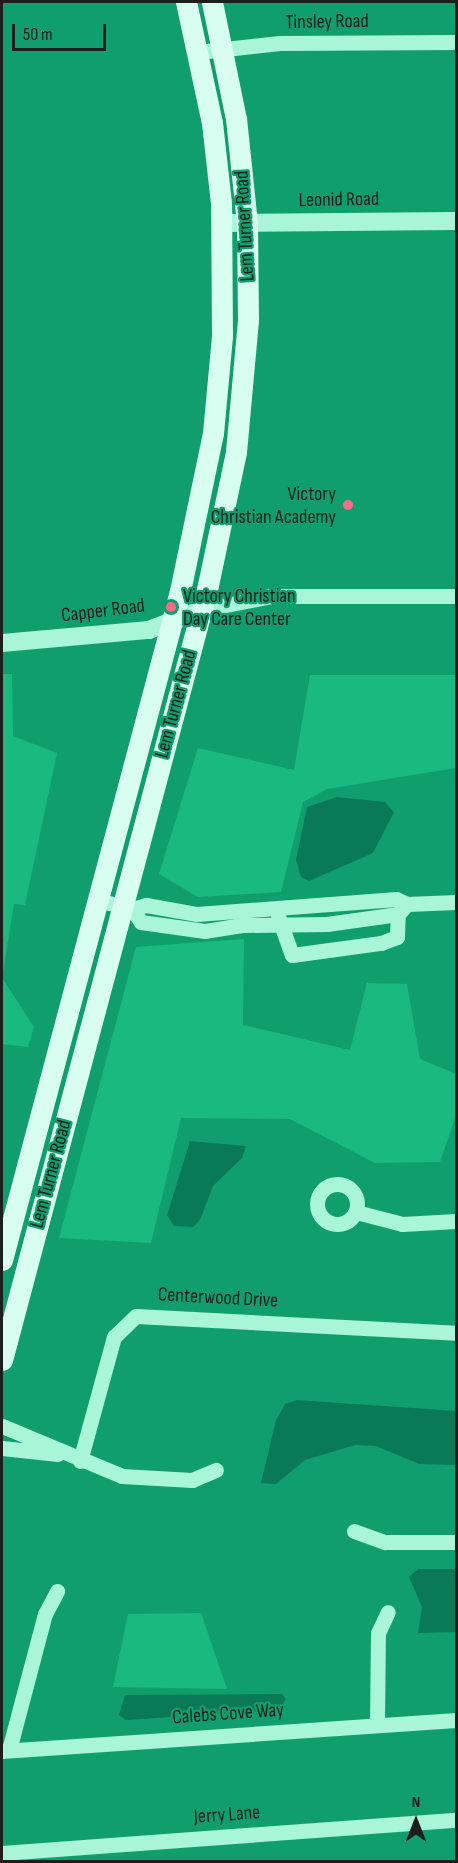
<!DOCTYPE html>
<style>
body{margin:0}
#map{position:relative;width:458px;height:1863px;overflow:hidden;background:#119e6f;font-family:"Sofia Sans Condensed",sans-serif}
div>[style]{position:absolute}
.green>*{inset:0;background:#19b981}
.water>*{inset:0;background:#0a7a56}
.minor>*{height:15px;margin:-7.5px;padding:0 7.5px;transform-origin:7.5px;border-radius:7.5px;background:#a8f5da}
.minor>.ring{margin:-7.5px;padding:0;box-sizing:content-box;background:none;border:15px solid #a8f5da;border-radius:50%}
.tertiary>*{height:18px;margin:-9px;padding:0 9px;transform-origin:9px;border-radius:9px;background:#a8f5da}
.secondary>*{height:21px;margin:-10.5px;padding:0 10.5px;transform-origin:10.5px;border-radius:10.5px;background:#d8fdf1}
.dots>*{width:16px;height:16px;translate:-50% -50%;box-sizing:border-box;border:3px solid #119e6f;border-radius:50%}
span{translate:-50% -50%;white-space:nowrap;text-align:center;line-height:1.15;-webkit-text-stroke:4.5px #119e6f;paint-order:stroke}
.street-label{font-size:20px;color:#1d1d1d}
.poi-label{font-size:20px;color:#1d1d1d}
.right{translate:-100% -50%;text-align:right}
.left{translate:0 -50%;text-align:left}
.frame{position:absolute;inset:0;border:3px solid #1d1d1d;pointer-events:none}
.north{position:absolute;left:386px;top:1791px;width:60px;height:60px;-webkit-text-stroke:4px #119e6f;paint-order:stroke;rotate:0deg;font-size:16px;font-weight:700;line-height:24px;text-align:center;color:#1d1d1d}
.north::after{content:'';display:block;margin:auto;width:21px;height:27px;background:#1d1d1d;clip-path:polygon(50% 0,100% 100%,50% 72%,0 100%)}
.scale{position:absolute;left:12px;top:24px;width:94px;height:27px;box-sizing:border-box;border:3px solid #1d1d1d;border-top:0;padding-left:8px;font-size:18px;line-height:21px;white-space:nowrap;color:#1d1d1d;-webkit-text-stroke:4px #119e6f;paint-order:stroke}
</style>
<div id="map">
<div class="green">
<i style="clip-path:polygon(2px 674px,12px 674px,13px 736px,57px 753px,25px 905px,14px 904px,2px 978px,34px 1027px,28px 1047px,2px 1044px)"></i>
<i style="clip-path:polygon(310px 675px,456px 675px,456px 768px,327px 789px,303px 802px,281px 892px,198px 897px,159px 874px,198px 748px,294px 770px)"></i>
<i style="clip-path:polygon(244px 939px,243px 1025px,350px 1050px,367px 983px,407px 984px,420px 1059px,456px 1074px,456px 1115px,440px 1162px,375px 1163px,290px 1119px,181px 1118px,151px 1243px,59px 1238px,136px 947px)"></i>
<i style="clip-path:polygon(201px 1613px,227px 1689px,113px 1687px,128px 1614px)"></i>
</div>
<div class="water">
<i style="clip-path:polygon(337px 797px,385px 802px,394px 812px,373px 853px,309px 881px,301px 877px,296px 860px,307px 807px)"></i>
<i style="clip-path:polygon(190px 1141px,246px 1146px,242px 1158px,213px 1186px,200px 1220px,193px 1227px,174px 1226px,167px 1215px)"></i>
<i style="clip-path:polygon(297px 1400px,456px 1411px,456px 1465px,419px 1464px,376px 1446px,355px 1445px,305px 1460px,276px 1484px,261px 1483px,276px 1420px,285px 1404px)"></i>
<i style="clip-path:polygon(418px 1569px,456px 1569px,456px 1632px,418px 1633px,422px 1607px,409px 1577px)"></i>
<i style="clip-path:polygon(125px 1695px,282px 1694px,286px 1699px,278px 1710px,126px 1720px,119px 1715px)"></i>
</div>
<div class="minor">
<i style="left:198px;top:52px;width:82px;rotate:-6.3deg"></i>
<i style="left:280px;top:43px;width:176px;rotate:-0.3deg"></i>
<i style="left:201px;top:610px;width:71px;rotate:-11.3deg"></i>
<i style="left:271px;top:596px;width:185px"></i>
<i style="left:97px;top:900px;width:36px;rotate:14deg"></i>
<i style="left:132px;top:909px;width:15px;rotate:-16deg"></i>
<i style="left:146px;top:905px;width:52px;rotate:10deg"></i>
<i style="left:197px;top:914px;width:200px;rotate:-4.3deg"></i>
<i style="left:396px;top:899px;width:12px;rotate:24deg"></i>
<i style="left:407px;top:904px;width:13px;rotate:132deg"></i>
<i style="left:398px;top:914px;width:72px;rotate:172deg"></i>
<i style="left:327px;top:924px;width:85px;rotate:179.3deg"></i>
<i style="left:242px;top:925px;width:37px;rotate:171deg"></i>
<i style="left:205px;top:931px;width:65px;rotate:-172deg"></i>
<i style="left:141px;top:922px;width:16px;rotate:-125deg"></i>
<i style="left:407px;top:904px;width:49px;rotate:-2.3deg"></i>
<i style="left:278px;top:916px;width:41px;rotate:70.3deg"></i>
<i style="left:292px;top:955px;width:90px;rotate:-7.7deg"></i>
<i style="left:381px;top:943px;width:17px;rotate:-21deg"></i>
<i style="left:397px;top:937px;width:23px;rotate:-88deg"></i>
<i class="ring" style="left:317px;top:1184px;width:25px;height:25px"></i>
<i style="left:356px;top:1212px;width:48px;rotate:14.6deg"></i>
<i style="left:402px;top:1224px;width:54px;rotate:-3.2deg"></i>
<i style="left:2px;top:1426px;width:130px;rotate:22.6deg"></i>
<i style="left:122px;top:1476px;width:70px;rotate:3.3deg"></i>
<i style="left:192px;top:1480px;width:26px;rotate:-23deg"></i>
<i style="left:2px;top:1448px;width:56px;rotate:6.1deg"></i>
<i style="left:80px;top:1461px;width:129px;rotate:-74.7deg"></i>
<i style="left:114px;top:1337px;width:30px;rotate:-44deg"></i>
<i style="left:136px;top:1316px;width:320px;rotate:3deg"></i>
<i style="left:354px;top:1531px;width:33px;rotate:20deg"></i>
<i style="left:385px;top:1542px;width:71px"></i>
<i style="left:377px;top:1725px;width:92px;rotate:-89.4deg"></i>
<i style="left:378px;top:1633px;width:23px;rotate:-65deg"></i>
<i style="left:9px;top:1750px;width:141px;rotate:-75.2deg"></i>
<i style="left:45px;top:1614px;width:26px;rotate:-62deg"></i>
<i style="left:2px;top:1751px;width:455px;rotate:-3.9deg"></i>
<i style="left:2px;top:1853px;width:455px;rotate:-4.2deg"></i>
</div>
<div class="tertiary">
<i style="left:222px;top:223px;width:234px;rotate:-0.5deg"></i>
<i style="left:2px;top:643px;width:148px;rotate:-5.1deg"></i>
<i style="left:149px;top:630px;width:56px;rotate:-21deg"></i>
</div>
<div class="secondary">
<i style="left:2px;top:1260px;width:692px;rotate:-75.1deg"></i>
<i style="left:180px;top:591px;width:161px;rotate:-78.2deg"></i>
<i style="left:213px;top:433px;width:97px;rotate:-84.7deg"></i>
<i style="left:222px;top:336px;width:133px;rotate:-90.4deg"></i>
<i style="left:221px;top:203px;width:81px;rotate:-96.4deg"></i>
<i style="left:212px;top:123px;width:124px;rotate:-102.1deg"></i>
<i style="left:2px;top:1360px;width:802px;rotate:-75.11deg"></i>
<i style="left:208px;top:585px;width:136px;rotate:-78.1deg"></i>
<i style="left:236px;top:452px;width:133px;rotate:-84.8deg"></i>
<i style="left:248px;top:320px;width:97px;rotate:-90.6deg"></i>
<i style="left:247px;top:223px;width:105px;rotate:-96deg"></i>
<i style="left:236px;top:119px;width:119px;rotate:-101.6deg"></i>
</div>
<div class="dots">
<i style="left:348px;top:505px;background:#ff6b87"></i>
<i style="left:171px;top:607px;background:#ff6b87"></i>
</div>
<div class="street-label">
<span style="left:327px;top:22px;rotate:-1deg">Tinsley Road</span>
<span style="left:339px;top:200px;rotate:-1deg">Leonid Road</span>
<span style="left:245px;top:226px;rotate:-93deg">Lem Turner Road</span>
<span style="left:103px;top:611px;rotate:-7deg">Capper Road</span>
<span style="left:176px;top:704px;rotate:-75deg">Lem Turner Road</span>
<span style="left:51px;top:1174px;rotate:-75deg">Lem Turner Road</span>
<span style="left:218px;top:1298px;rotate:3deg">Centerwood Drive</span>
<span style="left:228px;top:1714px;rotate:-4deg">Calebs Cove Way</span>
<span style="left:227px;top:1815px;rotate:-4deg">Jerry Lane</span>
</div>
<div class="poi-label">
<span class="right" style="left:336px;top:506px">Victory<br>Christian Academy</span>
<span class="left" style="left:183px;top:608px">Victory Christian<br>Day Care Center</span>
</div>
<div class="frame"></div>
<div class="north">N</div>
<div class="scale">50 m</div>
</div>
